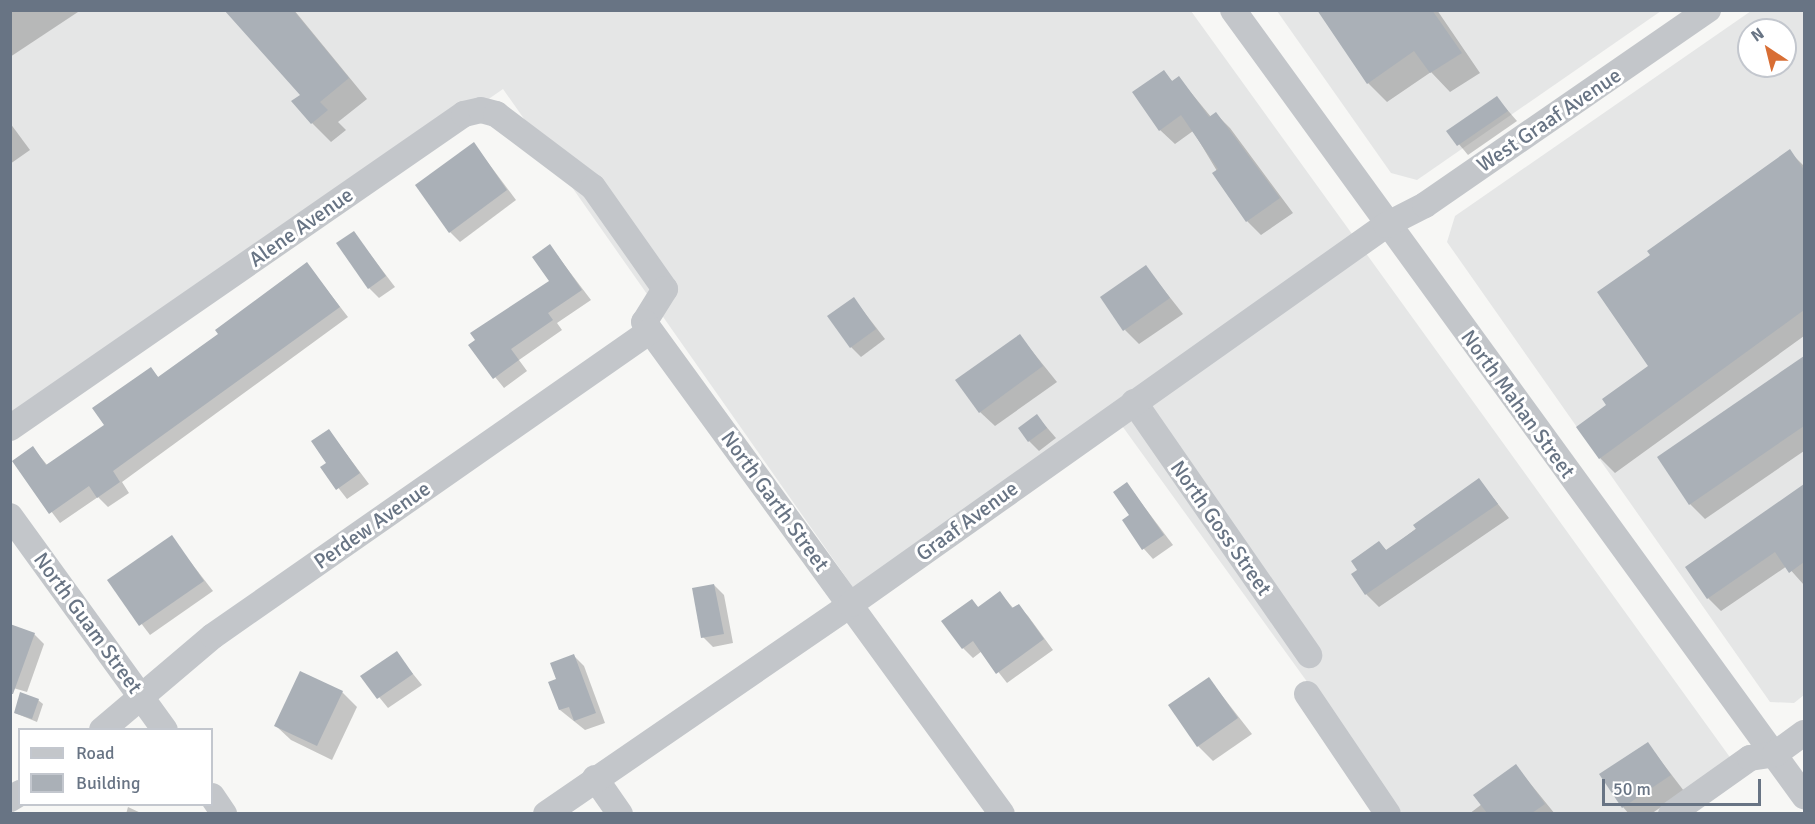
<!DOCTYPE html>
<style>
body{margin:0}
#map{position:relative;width:1815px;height:824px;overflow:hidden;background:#f7f7f5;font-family:Signika,sans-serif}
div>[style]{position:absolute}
.built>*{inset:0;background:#e5e6e6}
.shadow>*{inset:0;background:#0003}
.building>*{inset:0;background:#aab0b7}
.minor>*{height:26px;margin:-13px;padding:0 13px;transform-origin:13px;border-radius:13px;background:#c3c6ca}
span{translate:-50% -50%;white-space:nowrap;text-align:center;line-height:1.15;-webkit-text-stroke:6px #fff;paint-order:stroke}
.street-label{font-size:21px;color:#687484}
.frame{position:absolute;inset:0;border:12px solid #687484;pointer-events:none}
.legend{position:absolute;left:18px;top:728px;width:195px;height:78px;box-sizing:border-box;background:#fff;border:2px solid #c3c7ce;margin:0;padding:8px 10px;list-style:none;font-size:18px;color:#687484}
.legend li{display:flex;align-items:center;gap:12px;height:30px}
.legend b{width:30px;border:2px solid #c3c7ce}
.north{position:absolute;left:1737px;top:18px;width:60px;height:60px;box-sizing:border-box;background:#fff;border:2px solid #c3c7ce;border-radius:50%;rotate:325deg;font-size:16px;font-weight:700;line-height:24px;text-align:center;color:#687484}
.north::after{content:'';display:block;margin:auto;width:21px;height:27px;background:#d86e34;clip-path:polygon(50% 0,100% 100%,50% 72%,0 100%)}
.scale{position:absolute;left:1602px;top:779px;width:159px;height:27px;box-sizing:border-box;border:3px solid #687484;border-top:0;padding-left:8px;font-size:18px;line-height:21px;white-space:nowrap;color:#687484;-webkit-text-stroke:4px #fff;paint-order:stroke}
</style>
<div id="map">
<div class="built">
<i style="clip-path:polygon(11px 11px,1191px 11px,1737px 767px,1669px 813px,1402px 813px,1120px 423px,864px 603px,503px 89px,11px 432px)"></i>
<i style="clip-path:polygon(1277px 11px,1661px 11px,1417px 180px,1391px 173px)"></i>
<i style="clip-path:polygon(evenodd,1751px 11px,1804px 11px,1804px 695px,1794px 703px,1770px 702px,1447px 242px,1455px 216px,1751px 11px,1749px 30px,1785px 30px,1785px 66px,1749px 66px,1749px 30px)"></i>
</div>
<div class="shadow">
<i style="clip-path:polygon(10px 10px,81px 10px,10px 57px)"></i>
<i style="clip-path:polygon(226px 10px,294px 10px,367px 99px,338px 122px,346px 130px,331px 142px,312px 123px,302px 95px)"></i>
<i style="clip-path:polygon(1319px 10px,1437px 10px,1480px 73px,1450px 92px,1431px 72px,1387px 102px,1368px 83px)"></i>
<i style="clip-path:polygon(1163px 72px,1173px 82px,1179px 78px,1211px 117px,1216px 114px,1230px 128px,1293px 213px,1261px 235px,1247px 221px,1193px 131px,1175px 144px,1160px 130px)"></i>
<i style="clip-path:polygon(1497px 98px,1517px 121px,1468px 155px,1448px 131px)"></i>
<i style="clip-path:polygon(10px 123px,30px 150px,10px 164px)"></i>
<i style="clip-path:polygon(474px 144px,516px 200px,460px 242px,450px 232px)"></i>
<i style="clip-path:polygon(1789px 151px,1804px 166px,1804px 336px,1615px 473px,1600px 458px,1608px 405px,1650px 366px,1652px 255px)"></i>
<i style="clip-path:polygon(354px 233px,395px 287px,379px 298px,369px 288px)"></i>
<i style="clip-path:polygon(550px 246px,591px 300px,557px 323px,562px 330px,519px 360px,527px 371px,504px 388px,470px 346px,551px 282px)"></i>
<i style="clip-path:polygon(307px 264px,348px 317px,122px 482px,129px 493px,108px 507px,98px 497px,60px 523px,14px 462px,33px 448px,48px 466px,106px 426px,151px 369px,159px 378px,221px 335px)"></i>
<i style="clip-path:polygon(1146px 267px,1183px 314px,1139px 344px,1125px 330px)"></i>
<i style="clip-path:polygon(854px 299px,885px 339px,861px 357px,851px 347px)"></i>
<i style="clip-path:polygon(1020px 336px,1057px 382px,995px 426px,980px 412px)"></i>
<i style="clip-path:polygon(1804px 357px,1804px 451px,1705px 519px,1690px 504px,1659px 457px)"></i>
<i style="clip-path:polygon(1037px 416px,1056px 438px,1039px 451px,1029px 441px)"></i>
<i style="clip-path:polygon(329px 431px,369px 484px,347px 499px,322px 467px,328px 463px)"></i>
<i style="clip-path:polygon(1479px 480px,1509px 518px,1379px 607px,1366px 594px,1359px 570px,1379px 543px,1387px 551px)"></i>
<i style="clip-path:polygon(1127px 484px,1173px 545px,1153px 559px,1144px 549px,1131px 515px)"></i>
<i style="clip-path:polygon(1800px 488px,1804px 492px,1804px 585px,1787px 566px,1721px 611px,1708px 598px)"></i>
<i style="clip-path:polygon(171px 537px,213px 591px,150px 635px,109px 581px)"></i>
<i style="clip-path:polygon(714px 585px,724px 595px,733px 643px,713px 647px,703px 637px)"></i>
<i style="clip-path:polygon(1000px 593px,1014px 609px,1018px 606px,1028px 616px,1053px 650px,1007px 683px,982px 651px,973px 658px,963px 648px,972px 601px,979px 608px)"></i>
<i style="clip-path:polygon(34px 634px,44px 644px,27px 692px,10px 687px)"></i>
<i style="clip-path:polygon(396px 653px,422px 685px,388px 708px,362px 676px)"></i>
<i style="clip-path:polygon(574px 656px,584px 666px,605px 723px,585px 730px,560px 710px,558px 680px)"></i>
<i style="clip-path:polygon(1209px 679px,1252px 734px,1213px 761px,1198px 746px)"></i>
<i style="clip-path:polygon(342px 692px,357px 707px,332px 760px,291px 740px,276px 726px)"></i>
<i style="clip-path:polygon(38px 700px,43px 704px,37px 722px,15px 713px)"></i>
<i style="clip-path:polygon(1648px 744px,1684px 791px,1651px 814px,1629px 814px,1623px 807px)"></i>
<i style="clip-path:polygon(1516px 766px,1555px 814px,1469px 814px,1482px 804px)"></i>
<i style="clip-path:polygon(128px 807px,143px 814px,126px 814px)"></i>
</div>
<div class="building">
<i style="clip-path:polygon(224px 10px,293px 10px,349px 78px,320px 102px,328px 110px,311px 124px,291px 101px,300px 95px)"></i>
<i style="clip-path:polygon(1317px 10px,1432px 10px,1462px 53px,1430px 73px,1414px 51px,1367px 84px)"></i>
<i style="clip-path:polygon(1164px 70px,1172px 81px,1179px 76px,1209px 117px,1216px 112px,1280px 198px,1246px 222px,1212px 173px,1218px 169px,1181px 115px,1159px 131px,1132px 92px)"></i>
<i style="clip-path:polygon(1497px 96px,1508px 111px,1457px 146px,1446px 131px)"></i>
<i style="clip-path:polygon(474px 142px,507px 190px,449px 233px,415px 185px)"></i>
<i style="clip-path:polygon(1790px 149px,1804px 170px,1804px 310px,1599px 459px,1576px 427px,1606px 405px,1602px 399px,1648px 366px,1597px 292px,1650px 255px,1647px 251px)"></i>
<i style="clip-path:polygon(354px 231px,386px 276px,368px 289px,336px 243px)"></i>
<i style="clip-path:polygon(550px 244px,582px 290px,548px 313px,553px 320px,511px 349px,519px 360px,493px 379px,468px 345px,475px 340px,470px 333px,549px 281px,532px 257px)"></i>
<i style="clip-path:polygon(307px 262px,340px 307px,113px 471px,120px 482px,97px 498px,89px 486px,49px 514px,12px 461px,33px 446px,46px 465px,104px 425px,92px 408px,151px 367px,158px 377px,218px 334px,215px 330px)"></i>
<i style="clip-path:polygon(1146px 265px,1170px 298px,1123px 331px,1100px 297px)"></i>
<i style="clip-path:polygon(854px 297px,876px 329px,850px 348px,827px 316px)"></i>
<i style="clip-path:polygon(1020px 334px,1043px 366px,979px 413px,955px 380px)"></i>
<i style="clip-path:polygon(1804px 356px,1804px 426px,1689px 505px,1657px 457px)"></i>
<i style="clip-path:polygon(1037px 414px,1047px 428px,1028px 442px,1018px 428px)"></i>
<i style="clip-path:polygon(329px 429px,360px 473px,336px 490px,320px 467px,326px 463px,311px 441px)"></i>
<i style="clip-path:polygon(1479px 478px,1498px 504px,1365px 595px,1351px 574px,1357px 570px,1351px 561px,1379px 541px,1386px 550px,1416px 529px,1413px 525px)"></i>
<i style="clip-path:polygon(1127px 482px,1164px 535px,1142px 550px,1122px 520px,1129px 515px,1113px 492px)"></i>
<i style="clip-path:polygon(1804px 484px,1804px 562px,1789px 573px,1775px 552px,1707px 599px,1685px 567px)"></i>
<i style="clip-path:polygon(172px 535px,204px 581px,139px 626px,107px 580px)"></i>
<i style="clip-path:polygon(714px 584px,724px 634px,701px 638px,692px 588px)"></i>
<i style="clip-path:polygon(1000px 591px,1012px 608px,1019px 604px,1044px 639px,996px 674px,973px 641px,962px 649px,941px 621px,972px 599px,978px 607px)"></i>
<i style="clip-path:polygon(10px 624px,35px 633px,13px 694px,10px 694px)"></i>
<i style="clip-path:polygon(397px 651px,413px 674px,377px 699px,360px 676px)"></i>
<i style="clip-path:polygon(574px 654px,596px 713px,574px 721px,569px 707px,559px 710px,548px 682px,556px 679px,550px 663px)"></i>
<i style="clip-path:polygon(300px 671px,343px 691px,317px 746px,274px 726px)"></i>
<i style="clip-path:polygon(1209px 677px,1238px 718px,1197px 747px,1168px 705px)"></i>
<i style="clip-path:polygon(20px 692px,39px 699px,32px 719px,14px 713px)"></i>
<i style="clip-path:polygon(1648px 742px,1671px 775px,1622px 808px,1599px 774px)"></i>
<i style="clip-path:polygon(1516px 764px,1545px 804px,1532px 813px,1487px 813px,1473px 795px)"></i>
</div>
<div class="minor">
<i style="left:1233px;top:10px;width:972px;rotate:54deg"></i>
<i style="left:1134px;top:402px;width:308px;rotate:55.3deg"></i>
<i style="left:10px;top:428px;width:552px;rotate:-34.67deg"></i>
<i style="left:464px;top:114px;width:17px;rotate:-13deg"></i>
<i style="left:481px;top:110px;width:16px;rotate:15deg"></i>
<i style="left:496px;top:114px;width:121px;rotate:37deg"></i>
<i style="left:593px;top:187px;width:125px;rotate:54.8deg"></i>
<i style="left:665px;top:289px;width:39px;rotate:122deg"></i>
<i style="left:644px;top:322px;width:608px;rotate:53.96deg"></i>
<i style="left:10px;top:516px;width:264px;rotate:54.1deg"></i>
<i style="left:1307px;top:694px;width:145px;rotate:56deg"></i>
<i style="left:102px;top:730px;width:145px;rotate:-40.3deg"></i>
<i style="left:213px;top:636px;width:533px;rotate:-34.91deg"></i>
<i style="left:595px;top:778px;width:44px;rotate:55.2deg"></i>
<i style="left:212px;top:796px;width:22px;rotate:56deg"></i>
<i style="left:10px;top:799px;width:12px;rotate:-31deg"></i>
<i style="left:546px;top:814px;width:370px;rotate:-34.5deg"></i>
<i style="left:851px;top:604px;width:656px;rotate:-35.31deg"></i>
<i style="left:1386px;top:225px;width:44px;rotate:-27.1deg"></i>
<i style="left:1425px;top:205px;width:344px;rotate:-34.6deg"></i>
<i style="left:1671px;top:814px;width:97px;rotate:-35.3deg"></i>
<i style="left:1750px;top:758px;width:25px;rotate:-9deg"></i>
<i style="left:1775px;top:754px;width:36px;rotate:-36deg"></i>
</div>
<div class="street-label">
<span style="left:1549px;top:120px;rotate:-34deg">West Graaf Avenue</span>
<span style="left:301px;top:227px;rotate:-35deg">Alene Avenue</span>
<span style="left:1518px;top:404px;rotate:54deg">North Mahan Street</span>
<span style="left:775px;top:501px;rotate:54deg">North Garth Street</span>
<span style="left:967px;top:521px;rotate:-36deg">Graaf Avenue</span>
<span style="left:372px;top:525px;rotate:-35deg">Perdew Avenue</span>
<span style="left:1221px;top:528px;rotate:55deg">North Goss Street</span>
<span style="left:88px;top:623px;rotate:54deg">North Guam Street</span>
</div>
<div class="frame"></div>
<ul class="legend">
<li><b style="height:8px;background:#c3c6ca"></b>Road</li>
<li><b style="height:16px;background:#aab0b7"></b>Building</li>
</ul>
<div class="north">N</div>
<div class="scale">50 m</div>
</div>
